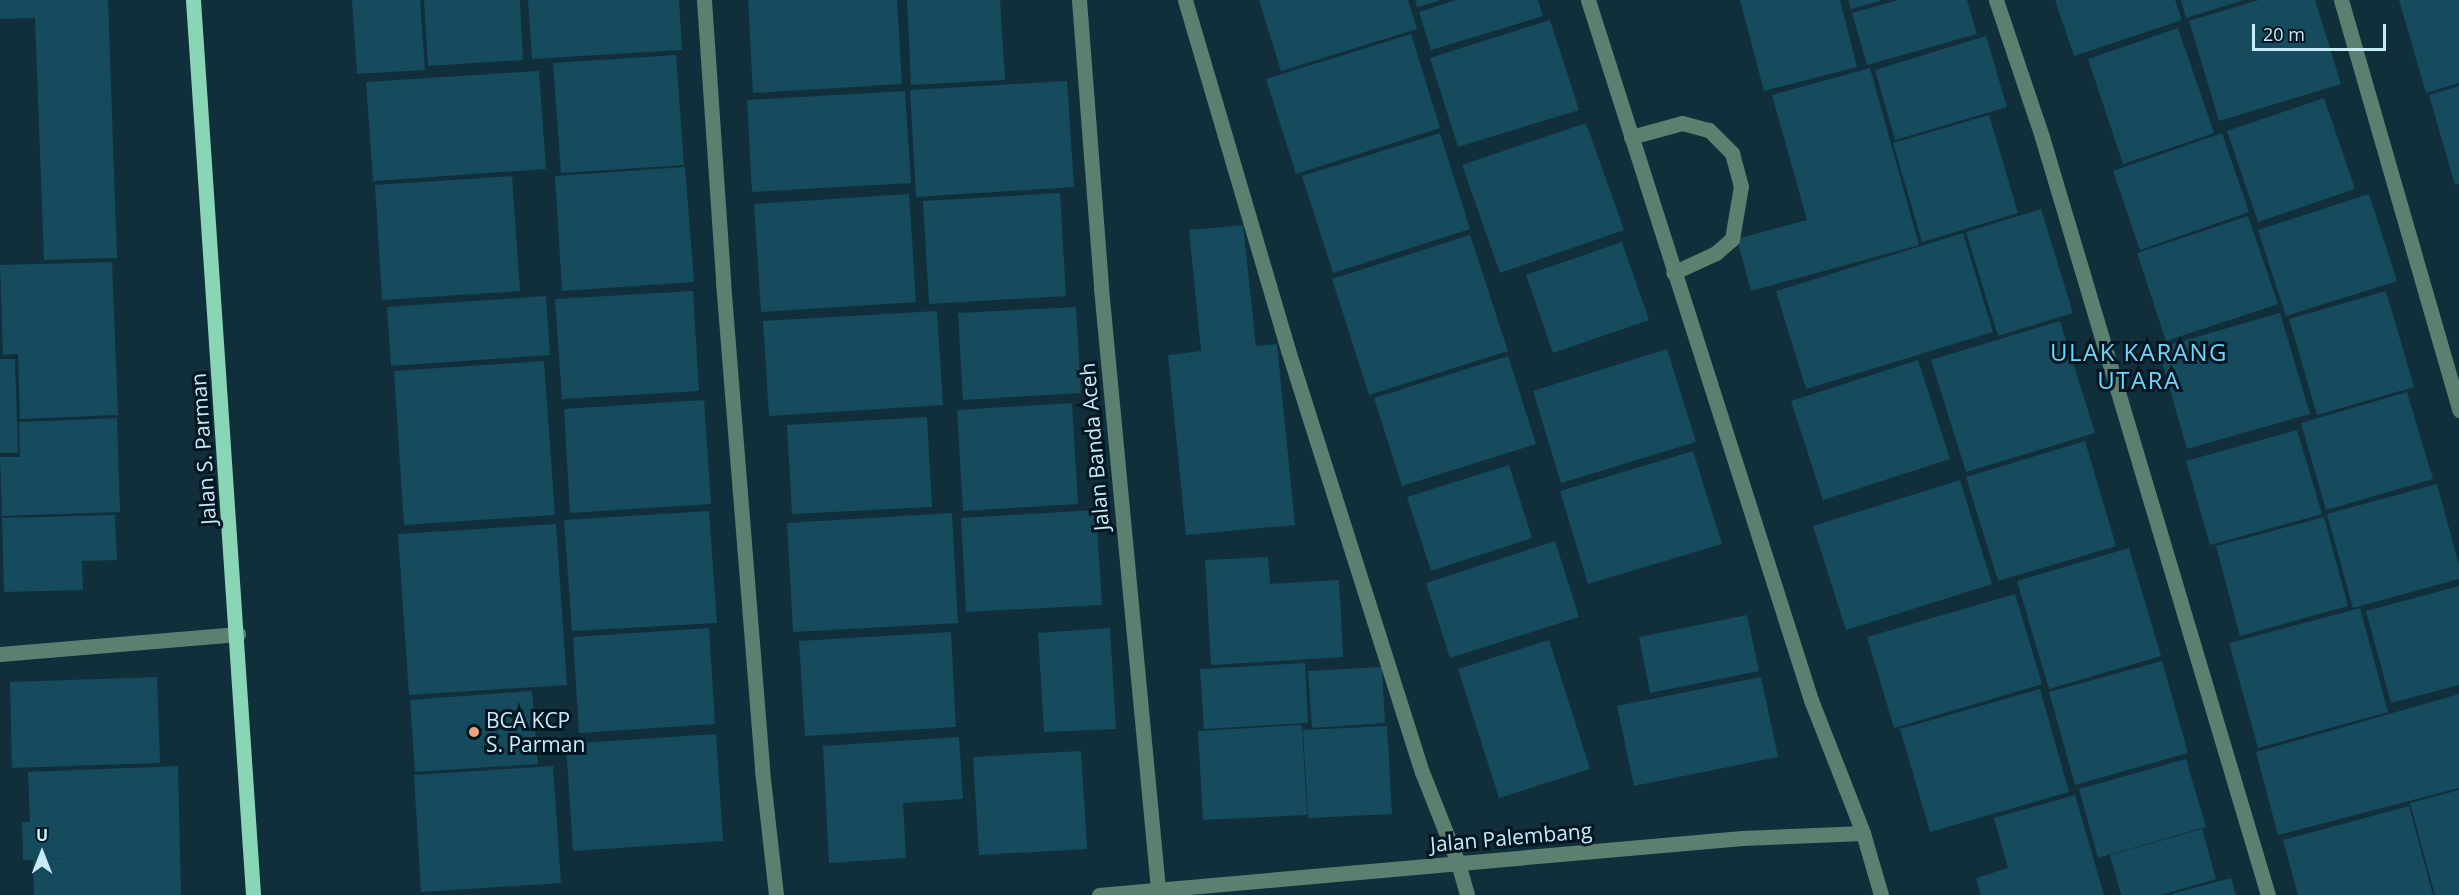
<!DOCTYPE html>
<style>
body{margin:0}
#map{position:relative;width:2459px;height:895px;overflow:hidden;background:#102f3b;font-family:"Open Sans",sans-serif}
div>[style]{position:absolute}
.building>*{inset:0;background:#164a5d}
.minor>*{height:15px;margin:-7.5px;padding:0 7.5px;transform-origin:7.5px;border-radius:7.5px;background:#5c8070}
.major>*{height:15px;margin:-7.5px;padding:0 7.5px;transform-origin:7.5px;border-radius:7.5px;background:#89d6b6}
.dots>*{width:16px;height:16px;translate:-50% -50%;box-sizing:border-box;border:3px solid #001721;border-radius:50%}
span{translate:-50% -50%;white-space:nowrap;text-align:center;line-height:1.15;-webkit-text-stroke:6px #001721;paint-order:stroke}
.street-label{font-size:21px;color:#c8ebfa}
.poi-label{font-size:21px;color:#c8ebfa}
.left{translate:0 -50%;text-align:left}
.quarter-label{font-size:24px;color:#74d3f8;letter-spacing:1.5px}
.north{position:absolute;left:12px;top:823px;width:60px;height:60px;-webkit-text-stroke:4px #001721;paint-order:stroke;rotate:0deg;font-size:16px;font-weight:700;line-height:24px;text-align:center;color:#c8ebfa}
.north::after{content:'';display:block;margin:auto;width:21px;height:27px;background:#c8ebfa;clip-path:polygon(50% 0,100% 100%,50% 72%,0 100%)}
.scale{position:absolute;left:2252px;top:24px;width:134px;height:27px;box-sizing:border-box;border:3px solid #c8ebfa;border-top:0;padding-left:8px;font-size:18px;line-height:21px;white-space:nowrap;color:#c8ebfa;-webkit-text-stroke:4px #001721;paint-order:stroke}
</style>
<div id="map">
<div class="building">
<i style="clip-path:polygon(0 0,108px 0,117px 258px,44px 260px,35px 18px,0 19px)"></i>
<i style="clip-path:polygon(352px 0,420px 0,425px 70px,357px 74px)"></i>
<i style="clip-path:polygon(424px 0,520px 0,523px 60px,428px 66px)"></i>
<i style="clip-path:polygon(528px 0,679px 0,682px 50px,532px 59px)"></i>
<i style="clip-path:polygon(748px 0,897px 0,902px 84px,753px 93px)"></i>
<i style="clip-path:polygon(907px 0,1000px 0,1005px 80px,911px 85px)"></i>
<i style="clip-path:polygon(1259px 0,1408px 0,1417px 29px,1281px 71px)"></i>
<i style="clip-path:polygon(1415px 0,1439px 0,1439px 1px,1417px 7px)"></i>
<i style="clip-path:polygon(1456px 0,1538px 0,1543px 16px,1431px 50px,1419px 12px)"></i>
<i style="clip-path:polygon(1740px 0,1840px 0,1857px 67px,1764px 91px)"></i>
<i style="clip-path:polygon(1848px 0,1880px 0,1880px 1px,1851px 9px)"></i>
<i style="clip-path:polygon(1899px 0,1967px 0,1977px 34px,1867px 65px,1852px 13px)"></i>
<i style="clip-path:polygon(2055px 0,2175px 0,2182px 20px,2074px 56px)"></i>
<i style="clip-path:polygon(2181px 0,2241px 0,2241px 1px,2186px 18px)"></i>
<i style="clip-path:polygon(2259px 0,2315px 0,2341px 84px,2219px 121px,2189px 21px)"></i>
<i style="clip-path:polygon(2399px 0,2459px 0,2459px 83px,2426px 93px)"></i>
<i style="clip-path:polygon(1550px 20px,1579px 110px,1458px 147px,1430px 58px)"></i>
<i style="clip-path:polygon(2178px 28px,2214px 133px,2123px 164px,2088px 59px)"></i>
<i style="clip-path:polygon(1411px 34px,1440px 128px,1296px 174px,1266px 79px)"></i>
<i style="clip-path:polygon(1986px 36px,2007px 107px,1895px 140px,1875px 70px)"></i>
<i style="clip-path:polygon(676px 55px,684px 165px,561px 173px,553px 63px)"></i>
<i style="clip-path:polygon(1870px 68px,1919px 245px,1751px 291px,1737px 239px,1807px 220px,1772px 95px)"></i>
<i style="clip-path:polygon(539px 71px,546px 169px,373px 181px,366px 82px)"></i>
<i style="clip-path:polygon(1067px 81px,1074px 187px,916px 197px,910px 90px)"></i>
<i style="clip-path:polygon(2459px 86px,2459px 184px,2455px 185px,2429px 95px)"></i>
<i style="clip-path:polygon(905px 91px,911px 183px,752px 192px,747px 100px)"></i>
<i style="clip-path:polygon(2324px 98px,2355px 189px,2258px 222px,2227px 131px)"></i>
<i style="clip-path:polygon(1989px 115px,2018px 213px,1922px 242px,1893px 143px)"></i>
<i style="clip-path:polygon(1586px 123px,1624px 230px,1500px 273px,1462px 165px)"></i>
<i style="clip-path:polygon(1440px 133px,1470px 229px,1333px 273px,1302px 176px)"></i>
<i style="clip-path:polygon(2222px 133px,2249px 212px,2140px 250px,2113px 171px)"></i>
<i style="clip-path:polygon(685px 167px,694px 282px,562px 291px,555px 176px)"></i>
<i style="clip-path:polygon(512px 176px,520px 291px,382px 300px,375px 185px)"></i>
<i style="clip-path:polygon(1060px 193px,1066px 296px,929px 304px,923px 201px)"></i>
<i style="clip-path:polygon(909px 194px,916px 302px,761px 312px,754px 204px)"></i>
<i style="clip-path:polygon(2369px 194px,2397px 281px,2286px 316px,2258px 230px)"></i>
<i style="clip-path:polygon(2041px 209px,2073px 313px,1998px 336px,1966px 232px)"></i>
<i style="clip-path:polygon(2248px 216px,2278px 304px,2166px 341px,2137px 253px)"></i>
<i style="clip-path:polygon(1243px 225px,1256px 346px,1277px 344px,1295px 525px,1186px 535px,1168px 355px,1201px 351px,1189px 230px)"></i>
<i style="clip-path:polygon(1963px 233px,1993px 332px,1806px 389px,1776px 291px)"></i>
<i style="clip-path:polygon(1470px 235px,1508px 351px,1369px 395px,1332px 279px)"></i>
<i style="clip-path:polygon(1622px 242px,1649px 320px,1553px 353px,1526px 275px)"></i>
<i style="clip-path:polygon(112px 262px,118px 415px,20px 419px,18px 354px,3px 355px,0 265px)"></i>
<i style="clip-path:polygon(693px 291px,699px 391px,562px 399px,555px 299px)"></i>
<i style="clip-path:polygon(2386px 291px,2414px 387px,2317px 415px,2289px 319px)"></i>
<i style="clip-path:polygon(546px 296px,550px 355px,391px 366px,387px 307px)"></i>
<i style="clip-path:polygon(1076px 307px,1081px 393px,963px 400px,958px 313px)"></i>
<i style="clip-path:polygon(937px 311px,943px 405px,769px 416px,763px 321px)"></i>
<i style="clip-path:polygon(2280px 313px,2310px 414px,2187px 449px,2158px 348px)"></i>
<i style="clip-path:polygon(2060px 321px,2095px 433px,1966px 472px,1931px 360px)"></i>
<i style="clip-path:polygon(1667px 349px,1696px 442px,1561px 483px,1533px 391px)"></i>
<i style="clip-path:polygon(1508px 356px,1536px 444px,1402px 486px,1374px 398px)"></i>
<i style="clip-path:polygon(0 359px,15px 359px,18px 453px,0 453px)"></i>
<i style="clip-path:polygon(1918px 360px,1950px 459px,1823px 500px,1791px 401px)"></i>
<i style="clip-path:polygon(544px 361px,555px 515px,404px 525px,394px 371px)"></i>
<i style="clip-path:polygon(2407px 392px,2433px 479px,2326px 510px,2301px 423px)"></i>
<i style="clip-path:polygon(704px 400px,711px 504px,570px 513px,564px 409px)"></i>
<i style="clip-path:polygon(1072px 403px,1078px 504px,963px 511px,957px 410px)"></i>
<i style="clip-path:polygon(927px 417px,932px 507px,792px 514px,787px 425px)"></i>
<i style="clip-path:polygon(117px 418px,120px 512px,2px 516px,0 457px,20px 457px,19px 422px)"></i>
<i style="clip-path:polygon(2297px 430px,2322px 514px,2210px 545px,2186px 461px)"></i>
<i style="clip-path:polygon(2085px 441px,2116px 546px,1998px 581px,1966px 477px)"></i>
<i style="clip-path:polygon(1693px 451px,1722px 544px,1588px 584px,1560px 491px)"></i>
<i style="clip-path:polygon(1509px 465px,1532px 538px,1431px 571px,1407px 497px)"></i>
<i style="clip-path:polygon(1960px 480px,1992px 584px,1846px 630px,1813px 526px)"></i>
<i style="clip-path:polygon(2437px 484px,2459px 565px,2459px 579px,2353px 608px,2327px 514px)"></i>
<i style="clip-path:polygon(1096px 510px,1102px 605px,966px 612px,961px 518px)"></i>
<i style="clip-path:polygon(709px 511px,717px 623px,572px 631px,564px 520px)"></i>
<i style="clip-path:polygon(952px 513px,958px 623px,793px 632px,787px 523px)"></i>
<i style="clip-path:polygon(115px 515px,117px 560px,82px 561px,83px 590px,4px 592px,2px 518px)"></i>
<i style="clip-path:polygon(2324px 517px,2348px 606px,2240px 636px,2216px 546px)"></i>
<i style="clip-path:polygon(556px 524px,567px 685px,409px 695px,398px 534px)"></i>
<i style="clip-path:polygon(1555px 541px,1579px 617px,1450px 658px,1426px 583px)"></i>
<i style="clip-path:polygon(2129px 548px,2161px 656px,2049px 689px,2017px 581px)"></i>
<i style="clip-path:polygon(1268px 557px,1270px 584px,1339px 580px,1343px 657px,1211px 665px,1205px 560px)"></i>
<i style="clip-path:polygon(2459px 586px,2459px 685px,2391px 703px,2366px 611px)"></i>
<i style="clip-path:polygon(2015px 594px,2042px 684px,1894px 728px,1867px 637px)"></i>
<i style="clip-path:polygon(2360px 608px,2388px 712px,2258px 748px,2229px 643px)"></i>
<i style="clip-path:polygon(1747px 615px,1759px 671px,1650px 693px,1639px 637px)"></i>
<i style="clip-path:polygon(709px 628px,715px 724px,579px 733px,573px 637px)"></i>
<i style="clip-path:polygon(1110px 628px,1116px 729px,1044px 732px,1038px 633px)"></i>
<i style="clip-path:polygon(951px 632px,956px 727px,805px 736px,799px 641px)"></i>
<i style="clip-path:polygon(1549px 640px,1590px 769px,1499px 798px,1458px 669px)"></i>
<i style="clip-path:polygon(2162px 661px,2188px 753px,2075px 785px,2049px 692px)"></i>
<i style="clip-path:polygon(1305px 663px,1308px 723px,1204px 729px,1200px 669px)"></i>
<i style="clip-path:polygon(1382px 667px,1385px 723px,1312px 728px,1308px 671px)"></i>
<i style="clip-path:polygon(157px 677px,160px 763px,12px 768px,10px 682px)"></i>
<i style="clip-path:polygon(1761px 677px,1778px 757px,1634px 786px,1617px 706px)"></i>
<i style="clip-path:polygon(2040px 689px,2069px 792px,1930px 832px,1900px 729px)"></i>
<i style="clip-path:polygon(532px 691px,538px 764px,415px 772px,410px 700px)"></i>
<i style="clip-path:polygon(2459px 694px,2459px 788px,2278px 835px,2256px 752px)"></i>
<i style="clip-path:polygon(1302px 725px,1307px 815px,1203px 820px,1198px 731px)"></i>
<i style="clip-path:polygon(1387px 726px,1392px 814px,1308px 818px,1303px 730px)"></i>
<i style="clip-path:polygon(716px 734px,723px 841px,573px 851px,566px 744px)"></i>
<i style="clip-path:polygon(959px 737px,963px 799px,903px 803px,906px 858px,829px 863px,823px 746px)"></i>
<i style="clip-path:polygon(1081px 751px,1087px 849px,979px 855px,973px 757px)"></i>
<i style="clip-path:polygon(2186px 759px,2206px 827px,2098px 858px,2079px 789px)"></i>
<i style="clip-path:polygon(178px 766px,181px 895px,34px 895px,33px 860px,107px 857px,23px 860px,22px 822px,30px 822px,28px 772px)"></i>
<i style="clip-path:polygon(553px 766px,561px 883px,421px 892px,414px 775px)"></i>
<i style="clip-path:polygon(2459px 790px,2459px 895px,2435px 895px,2410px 803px)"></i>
<i style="clip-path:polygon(2075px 795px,2104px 895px,1981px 895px,1976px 878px,2008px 868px,1994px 818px)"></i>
<i style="clip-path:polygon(2409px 806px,2433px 895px,2298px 895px,2283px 840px)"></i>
<i style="clip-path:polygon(2202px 829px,2216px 879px,2161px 895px,2121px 895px,2110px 855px)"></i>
<i style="clip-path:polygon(2231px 878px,2236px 895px,2171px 895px,2171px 894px)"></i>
</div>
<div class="minor">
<i style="left:704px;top:0;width:283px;rotate:86.1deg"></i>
<i style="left:723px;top:282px;width:490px;rotate:85.4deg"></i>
<i style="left:762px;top:770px;width:126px;rotate:83.6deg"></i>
<i style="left:1079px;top:0;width:289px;rotate:85.6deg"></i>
<i style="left:1101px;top:288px;width:604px;rotate:84.58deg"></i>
<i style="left:1185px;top:0;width:365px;rotate:73.6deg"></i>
<i style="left:1288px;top:350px;width:443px;rotate:72.4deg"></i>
<i style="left:1422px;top:772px;width:98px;rotate:68.4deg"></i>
<i style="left:1458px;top:863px;width:33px;rotate:74deg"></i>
<i style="left:1588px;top:0;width:735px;rotate:72.33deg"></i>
<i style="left:1811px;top:700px;width:143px;rotate:68.6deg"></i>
<i style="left:1996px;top:0;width:145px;rotate:71.4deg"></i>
<i style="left:2042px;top:137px;width:791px;rotate:73.4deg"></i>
<i style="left:2341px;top:0;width:427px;rotate:73.9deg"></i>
<i style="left:1631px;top:137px;width:53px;rotate:-15.4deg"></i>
<i style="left:1682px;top:123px;width:28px;rotate:15deg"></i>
<i style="left:1709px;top:130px;width:33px;rotate:45deg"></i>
<i style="left:1732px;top:153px;width:34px;rotate:75deg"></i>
<i style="left:1741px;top:186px;width:54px;rotate:99.6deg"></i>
<i style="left:1732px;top:239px;width:21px;rotate:139deg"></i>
<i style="left:1716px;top:253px;width:47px;rotate:155.1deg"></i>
<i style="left:0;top:654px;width:239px;rotate:-4.8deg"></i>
<i style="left:1099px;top:895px;width:646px;rotate:-5.07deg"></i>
<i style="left:1742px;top:838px;width:121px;rotate:-2.4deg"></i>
<i style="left:1863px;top:833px;width:65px;rotate:73.8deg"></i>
</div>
<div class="major">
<i style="left:193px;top:0;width:897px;rotate:86.16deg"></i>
</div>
<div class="dots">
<i style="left:474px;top:732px;background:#f1a17c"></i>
</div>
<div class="street-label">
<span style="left:1094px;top:447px;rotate:-95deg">Jalan Banda Aceh</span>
<span style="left:203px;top:449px;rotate:-94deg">Jalan S. Parman</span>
<span style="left:1511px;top:837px;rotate:-5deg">Jalan Palembang</span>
</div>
<div class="poi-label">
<span class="left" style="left:486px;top:732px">BCA KCP<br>S. Parman</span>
</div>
<div class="quarter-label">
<span style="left:2139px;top:366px">ULAK KARANG<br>UTARA</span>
</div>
<div class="north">U</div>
<div class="scale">20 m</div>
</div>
